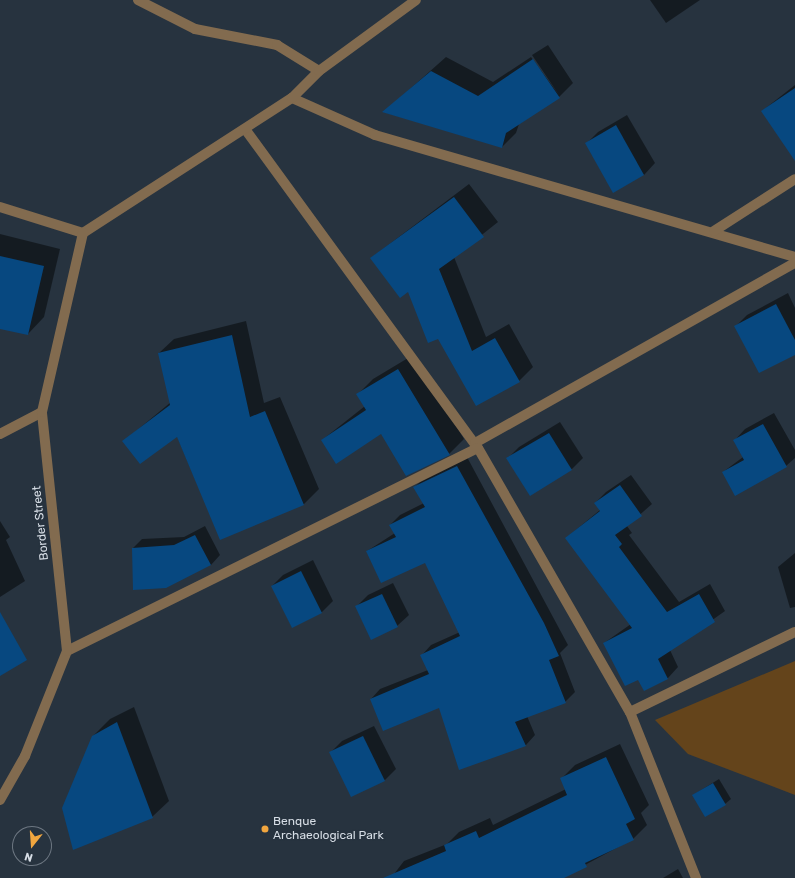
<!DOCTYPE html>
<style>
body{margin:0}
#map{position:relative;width:795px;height:878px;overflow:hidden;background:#27333f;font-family:Rubik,sans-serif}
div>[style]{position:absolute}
.green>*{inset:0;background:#64441b}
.shadow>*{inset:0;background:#0007}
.building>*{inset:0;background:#074880}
.minor>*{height:10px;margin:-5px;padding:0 5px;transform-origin:5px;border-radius:5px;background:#826b4f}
.dots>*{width:11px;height:11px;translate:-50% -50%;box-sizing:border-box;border:2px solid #27333f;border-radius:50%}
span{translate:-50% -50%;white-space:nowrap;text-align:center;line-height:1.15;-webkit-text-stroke:3.5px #27333f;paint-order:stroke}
.street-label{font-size:12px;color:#d7dee6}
.poi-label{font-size:12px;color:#d7dee6}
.left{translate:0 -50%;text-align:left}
.north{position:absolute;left:12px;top:826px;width:40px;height:40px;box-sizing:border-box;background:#27333f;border:1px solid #6d7782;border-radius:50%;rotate:197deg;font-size:11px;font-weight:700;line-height:16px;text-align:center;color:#d7dee6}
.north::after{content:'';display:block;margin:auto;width:14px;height:18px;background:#f1a63f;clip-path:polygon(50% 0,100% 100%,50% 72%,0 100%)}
</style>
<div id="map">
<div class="green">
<i style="clip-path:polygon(795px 661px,795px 795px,688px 754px,655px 720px)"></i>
</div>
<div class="shadow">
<i style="clip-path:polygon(650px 0,700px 0,666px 23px)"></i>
<i style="clip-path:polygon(548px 45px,573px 83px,559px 97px,519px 124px,516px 133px,502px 147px,384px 112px,446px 57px,493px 82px,531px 57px,559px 95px,532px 55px)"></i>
<i style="clip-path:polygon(795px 85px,795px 141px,762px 111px)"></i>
<i style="clip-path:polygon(627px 115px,655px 163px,644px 175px,587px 143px,598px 132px)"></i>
<i style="clip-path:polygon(469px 184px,498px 222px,454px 257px,486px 337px,509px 324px,533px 367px,519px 381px,438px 338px,409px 290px,371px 258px)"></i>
<i style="clip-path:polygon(0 234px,60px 249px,44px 317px,28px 334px,0 328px)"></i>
<i style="clip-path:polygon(788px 293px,795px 308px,795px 353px,736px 326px,747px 315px)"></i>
<i style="clip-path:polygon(246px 321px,264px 403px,280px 397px,319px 489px,304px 504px,220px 538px,177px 436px,124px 441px,171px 402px,159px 353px,174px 339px)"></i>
<i style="clip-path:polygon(413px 355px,464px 439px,449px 454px,407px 475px,381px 433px,322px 440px,365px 406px,358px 394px,373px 379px)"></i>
<i style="clip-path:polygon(774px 413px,795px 450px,795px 458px,786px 466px,723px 472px,743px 457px,734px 441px,745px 429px)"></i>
<i style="clip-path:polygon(560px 422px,583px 458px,572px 469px,508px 458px,519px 447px)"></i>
<i style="clip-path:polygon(467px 457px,568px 645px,560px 653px,575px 692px,565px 702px,527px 716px,535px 735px,526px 745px,460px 768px,440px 706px,371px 699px,380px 689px,428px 670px,422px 655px,431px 645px,460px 632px,426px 562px,367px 551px,395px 533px,390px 525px,400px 515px,424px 503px,414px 488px,424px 478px)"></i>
<i style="clip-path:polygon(631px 475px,652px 504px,627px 526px,632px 533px,629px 535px,679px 602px,710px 584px,725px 611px,670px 650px,678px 667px,668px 678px,644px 690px,638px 678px,604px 643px,631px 624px,566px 538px,600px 510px,595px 503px,606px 492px)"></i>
<i style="clip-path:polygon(0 521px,10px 537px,6px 540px,25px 581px,0 597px)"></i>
<i style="clip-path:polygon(205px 526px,220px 555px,211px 565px,133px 548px,142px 539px,184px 537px)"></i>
<i style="clip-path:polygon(795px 553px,795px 607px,790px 608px,778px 567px)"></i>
<i style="clip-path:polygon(313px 560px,333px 601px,322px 612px,292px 627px,272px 586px,283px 575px)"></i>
<i style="clip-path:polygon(393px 583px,409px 615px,397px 626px,356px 607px,368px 595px)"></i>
<i style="clip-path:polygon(134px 707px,169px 801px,152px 817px,93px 736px,110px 719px)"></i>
<i style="clip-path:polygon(374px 726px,396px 769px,385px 780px,331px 752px,342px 741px)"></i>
<i style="clip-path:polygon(620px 744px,649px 805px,641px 813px,647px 825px,633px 839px,561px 878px,391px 878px,404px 861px,447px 844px,459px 832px,490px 818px,493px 825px,566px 789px,561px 779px,575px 765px)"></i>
<i style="clip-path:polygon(719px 779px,731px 799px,725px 804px,693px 795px)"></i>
<i style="clip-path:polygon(678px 869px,683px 878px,663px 878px)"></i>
</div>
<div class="building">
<i style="clip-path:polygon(533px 59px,560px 98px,506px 133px,502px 148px,382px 112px,431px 71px,478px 96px)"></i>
<i style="clip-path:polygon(795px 88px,795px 161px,761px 111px)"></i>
<i style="clip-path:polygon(616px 125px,644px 175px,613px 193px,585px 143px)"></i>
<i style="clip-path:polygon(454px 197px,484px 237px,439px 269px,472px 351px,495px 338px,520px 382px,476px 406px,438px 339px,428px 343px,408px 292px,400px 298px,370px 258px)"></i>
<i style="clip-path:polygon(0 256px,44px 266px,28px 335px,0 329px)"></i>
<i style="clip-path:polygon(776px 304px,795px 340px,795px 355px,759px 373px,734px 326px)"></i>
<i style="clip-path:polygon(232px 335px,250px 417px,265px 411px,304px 505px,220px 540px,177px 437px,140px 464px,122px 441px,170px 405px,158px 353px)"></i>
<i style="clip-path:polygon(398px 369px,450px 455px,406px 476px,381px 434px,336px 464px,321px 440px,366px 410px,356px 394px)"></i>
<i style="clip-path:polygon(763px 424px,787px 467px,735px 496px,722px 472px,744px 460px,733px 440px)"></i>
<i style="clip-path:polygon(549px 433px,572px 470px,530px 496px,506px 458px)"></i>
<i style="clip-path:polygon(457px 466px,544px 623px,559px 656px,549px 660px,566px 703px,515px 722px,526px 746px,459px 770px,439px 708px,383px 731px,370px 699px,429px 674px,420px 655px,460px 636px,425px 563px,381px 583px,366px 551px,396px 537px,389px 525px,425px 507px,413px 487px)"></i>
<i style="clip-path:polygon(620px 485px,642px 516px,615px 535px,622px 544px,619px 547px,667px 612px,699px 594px,715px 622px,658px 659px,668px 679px,644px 691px,638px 680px,625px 686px,603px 643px,632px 628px,565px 538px,600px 511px,594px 503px)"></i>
<i style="clip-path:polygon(195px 535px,211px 565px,166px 588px,133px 590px,132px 548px,174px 545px)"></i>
<i style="clip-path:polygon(301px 571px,322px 613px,292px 628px,271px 586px)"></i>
<i style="clip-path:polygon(382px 594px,398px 627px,371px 640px,355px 606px)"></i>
<i style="clip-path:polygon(0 612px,27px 660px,0 676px)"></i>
<i style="clip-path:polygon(117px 722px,153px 818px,73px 850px,62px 808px,92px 736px)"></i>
<i style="clip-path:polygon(363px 736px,385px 781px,351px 797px,329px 752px)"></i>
<i style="clip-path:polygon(606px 757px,635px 819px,626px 824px,634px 840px,585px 863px,587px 867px,564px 878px,383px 878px,446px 851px,444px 845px,476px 831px,479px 838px,567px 795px,560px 778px)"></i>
<i style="clip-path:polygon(713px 783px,726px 805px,705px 817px,692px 795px)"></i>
</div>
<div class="minor">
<i style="left:138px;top:0;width:64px;rotate:27deg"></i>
<i style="left:195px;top:29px;width:84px;rotate:11deg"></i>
<i style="left:277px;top:45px;width:49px;rotate:31.8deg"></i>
<i style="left:292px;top:98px;width:91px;rotate:24deg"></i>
<i style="left:375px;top:135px;width:437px;rotate:16.2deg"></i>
<i style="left:245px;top:129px;width:395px;rotate:53.9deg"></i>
<i style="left:478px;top:448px;width:305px;rotate:60.1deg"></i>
<i style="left:630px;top:712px;width:179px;rotate:68.3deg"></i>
<i style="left:0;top:207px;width:87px;rotate:17.4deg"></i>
<i style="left:83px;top:233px;width:249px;rotate:-32.9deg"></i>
<i style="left:292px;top:98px;width:38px;rotate:-45deg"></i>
<i style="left:319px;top:71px;width:120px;rotate:-36.2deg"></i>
<i style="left:714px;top:231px;width:96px;rotate:-32.7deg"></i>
<i style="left:0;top:434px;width:47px;rotate:-27.6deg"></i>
<i style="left:475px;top:443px;width:367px;rotate:-29.4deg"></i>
<i style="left:67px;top:651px;width:458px;rotate:-26.3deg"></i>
<i style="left:630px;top:712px;width:183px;rotate:-25.9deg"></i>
<i style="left:0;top:800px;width:51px;rotate:-60.4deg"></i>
<i style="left:25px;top:756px;width:113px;rotate:-68.2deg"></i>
<i style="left:67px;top:651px;width:240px;rotate:-96deg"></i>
<i style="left:42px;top:412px;width:184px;rotate:-77.1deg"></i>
</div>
<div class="dots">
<i style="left:265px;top:829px;background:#f1a63f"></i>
</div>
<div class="street-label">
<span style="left:41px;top:523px;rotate:-96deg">Border Street</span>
</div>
<div class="poi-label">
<span class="left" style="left:273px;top:829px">Benque<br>Archaeological Park</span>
</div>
<div class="north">N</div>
</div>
